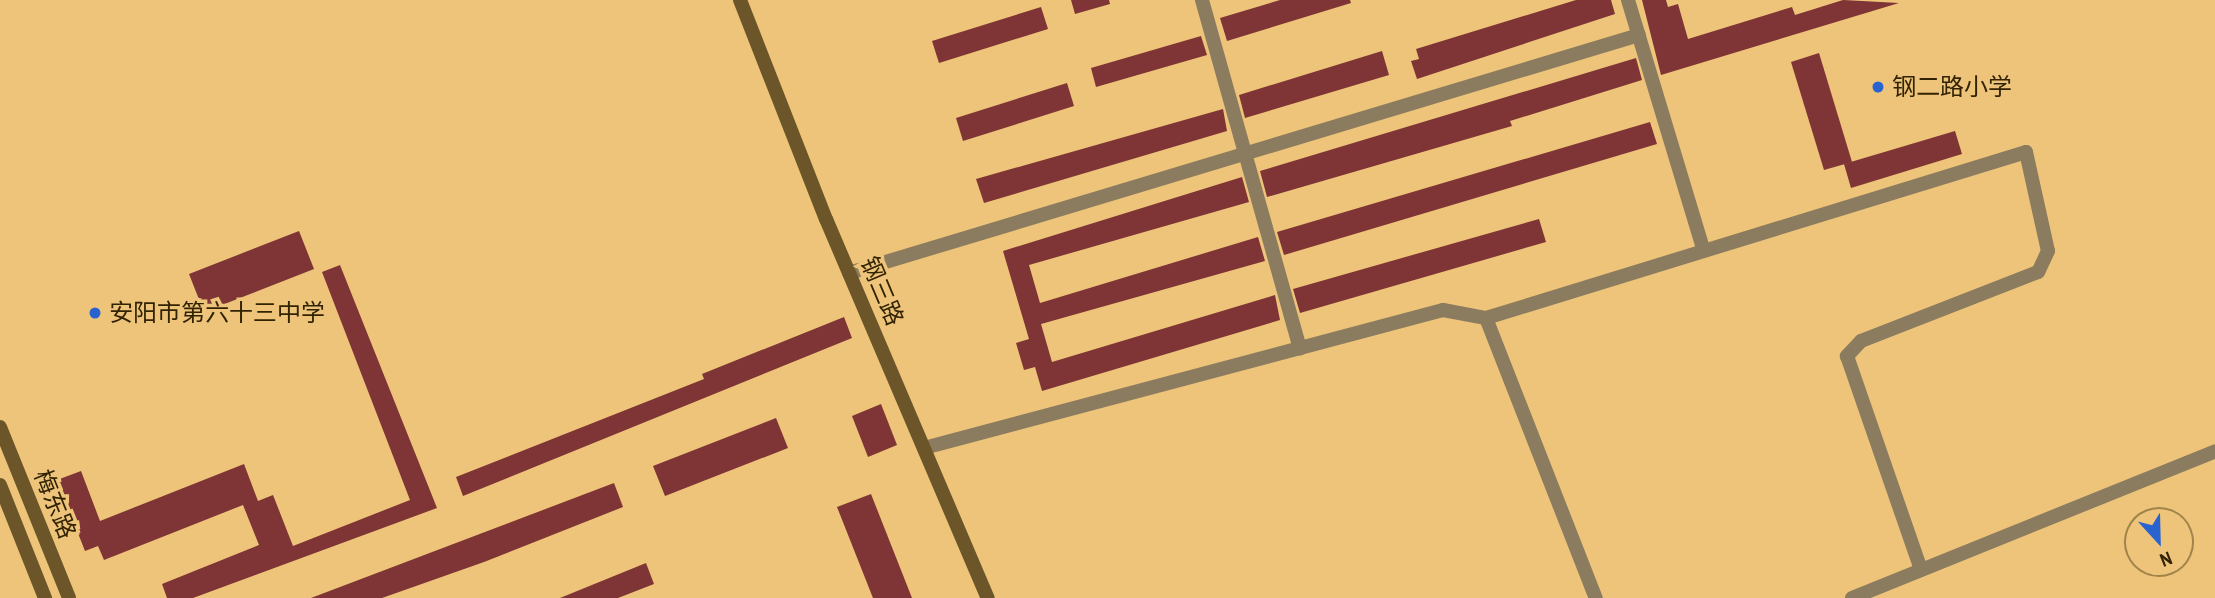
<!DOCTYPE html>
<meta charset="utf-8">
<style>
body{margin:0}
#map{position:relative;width:2215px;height:598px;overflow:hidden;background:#edc47a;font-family:"Archivo Narrow","Noto Sans SC",sans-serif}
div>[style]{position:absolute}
.building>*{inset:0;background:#7f3435}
.street>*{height:14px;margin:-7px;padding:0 7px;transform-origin:7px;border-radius:7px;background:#8b7b5f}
.secondary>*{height:14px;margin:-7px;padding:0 7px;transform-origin:7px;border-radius:7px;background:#6c5528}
.dots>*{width:19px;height:19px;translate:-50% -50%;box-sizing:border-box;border:4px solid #edc47a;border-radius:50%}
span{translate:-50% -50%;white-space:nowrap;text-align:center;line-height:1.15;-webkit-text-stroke:7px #edc47a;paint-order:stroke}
.poi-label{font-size:24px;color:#322303}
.left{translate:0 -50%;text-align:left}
.street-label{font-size:24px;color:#322303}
.north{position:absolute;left:2124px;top:507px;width:70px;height:70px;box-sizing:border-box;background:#edc47a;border:2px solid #a2844a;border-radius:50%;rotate:158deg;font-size:19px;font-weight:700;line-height:28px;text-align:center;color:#322303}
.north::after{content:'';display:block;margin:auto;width:24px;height:32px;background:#2963d0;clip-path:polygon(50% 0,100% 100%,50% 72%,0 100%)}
</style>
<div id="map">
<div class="building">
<i style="clip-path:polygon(1071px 0,1109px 0,1110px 4px,1075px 14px)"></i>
<i style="clip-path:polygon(1280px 0,1350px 0,1351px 3px,1227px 41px,1220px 18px)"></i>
<i style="clip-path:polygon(1576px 0,1611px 0,1615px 14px,1417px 79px,1411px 61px,1419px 59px,1416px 49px)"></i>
<i style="clip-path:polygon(1642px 0,1666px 0,1668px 7px,1678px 4px,1688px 39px,1792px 7px,1795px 15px,1843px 0,1899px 3px,1661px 75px)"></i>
<i style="clip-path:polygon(1041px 7px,1048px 29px,939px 63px,932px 41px)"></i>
<i style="clip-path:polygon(1201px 36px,1207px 55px,1096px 87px,1091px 68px)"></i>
<i style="clip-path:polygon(1382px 51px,1389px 75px,1245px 118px,1239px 95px)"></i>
<i style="clip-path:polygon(1819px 53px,1852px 162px,1824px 170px,1791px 62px)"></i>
<i style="clip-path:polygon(1636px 58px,1642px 80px,1510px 121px,1512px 126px,1267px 197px,1260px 171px)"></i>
<i style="clip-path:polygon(1067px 83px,1074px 106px,963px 141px,956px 118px)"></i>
<i style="clip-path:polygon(1223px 109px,1227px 131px,984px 203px,976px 179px)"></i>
<i style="clip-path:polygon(1650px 122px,1657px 144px,1284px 255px,1277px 232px)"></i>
<i style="clip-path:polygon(1955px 131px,1962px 154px,1851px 188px,1844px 164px)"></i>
<i style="clip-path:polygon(1242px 177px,1249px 202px,1029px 265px,1040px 303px,1258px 237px,1265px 261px,1041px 324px,1052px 362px,1275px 295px,1280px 320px,1042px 391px,1035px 367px,1024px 370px,1016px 343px,1029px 339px,1003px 251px)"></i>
<i style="clip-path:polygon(1539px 219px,1546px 242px,1300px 313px,1293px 289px)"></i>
<i style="clip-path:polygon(299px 231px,314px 269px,204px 312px,189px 274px)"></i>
<i style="clip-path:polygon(340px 265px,437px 508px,193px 598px,167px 598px,162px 584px,259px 545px,243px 505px,104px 560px,98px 546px,85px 551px,57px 480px,81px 471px,100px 521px,244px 464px,258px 501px,273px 495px,293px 546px,410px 500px,322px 272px)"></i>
<i style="clip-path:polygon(844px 317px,852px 338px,463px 496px,456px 477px,704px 379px,702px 374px)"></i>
<i style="clip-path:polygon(881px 404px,897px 445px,868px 457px,852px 416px)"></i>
<i style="clip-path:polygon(776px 418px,788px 448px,665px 496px,653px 466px)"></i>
<i style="clip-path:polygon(614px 483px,623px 507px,484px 562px,382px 598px,311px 598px)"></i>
<i style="clip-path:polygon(871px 494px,912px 598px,873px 598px,837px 507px)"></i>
<i style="clip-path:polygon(646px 563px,654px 584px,618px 598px,560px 598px)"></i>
</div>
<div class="street">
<i style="left:1202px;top:0;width:362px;rotate:74.3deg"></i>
<i style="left:1628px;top:0;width:262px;rotate:73.2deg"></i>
<i style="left:849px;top:273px;width:825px;rotate:-16.77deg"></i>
<i style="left:1486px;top:318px;width:301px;rotate:68.6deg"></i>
<i style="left:924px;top:448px;width:537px;rotate:-14.89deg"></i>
<i style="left:1443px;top:310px;width:44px;rotate:10.5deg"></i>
<i style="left:1486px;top:318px;width:565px;rotate:-17.09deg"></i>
<i style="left:2026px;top:152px;width:101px;rotate:77.5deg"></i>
<i style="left:2048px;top:251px;width:23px;rotate:115deg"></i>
<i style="left:2038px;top:272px;width:190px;rotate:158.7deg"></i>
<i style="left:1861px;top:341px;width:21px;rotate:133deg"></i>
<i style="left:1847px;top:356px;width:226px;rotate:70.9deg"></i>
<i style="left:1852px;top:598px;width:392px;rotate:-22deg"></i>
</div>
<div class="secondary">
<i style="left:740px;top:0;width:235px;rotate:68.6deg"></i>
<i style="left:826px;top:219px;width:412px;rotate:66.9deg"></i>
<i style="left:0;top:427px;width:184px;rotate:68deg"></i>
<i style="left:0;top:485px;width:122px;rotate:68.3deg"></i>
</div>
<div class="dots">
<i style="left:1878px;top:87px;background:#2963d0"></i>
<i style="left:95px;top:313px;background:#2963d0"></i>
</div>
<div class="poi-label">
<span class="left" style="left:1892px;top:87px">钢二路小学</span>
<span class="left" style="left:109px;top:313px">安阳市第六十三中学</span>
</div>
<div class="street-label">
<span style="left:882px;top:291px;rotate:67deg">钢三路</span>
<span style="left:55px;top:504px;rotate:68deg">梅东路</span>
</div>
<div class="north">N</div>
</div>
